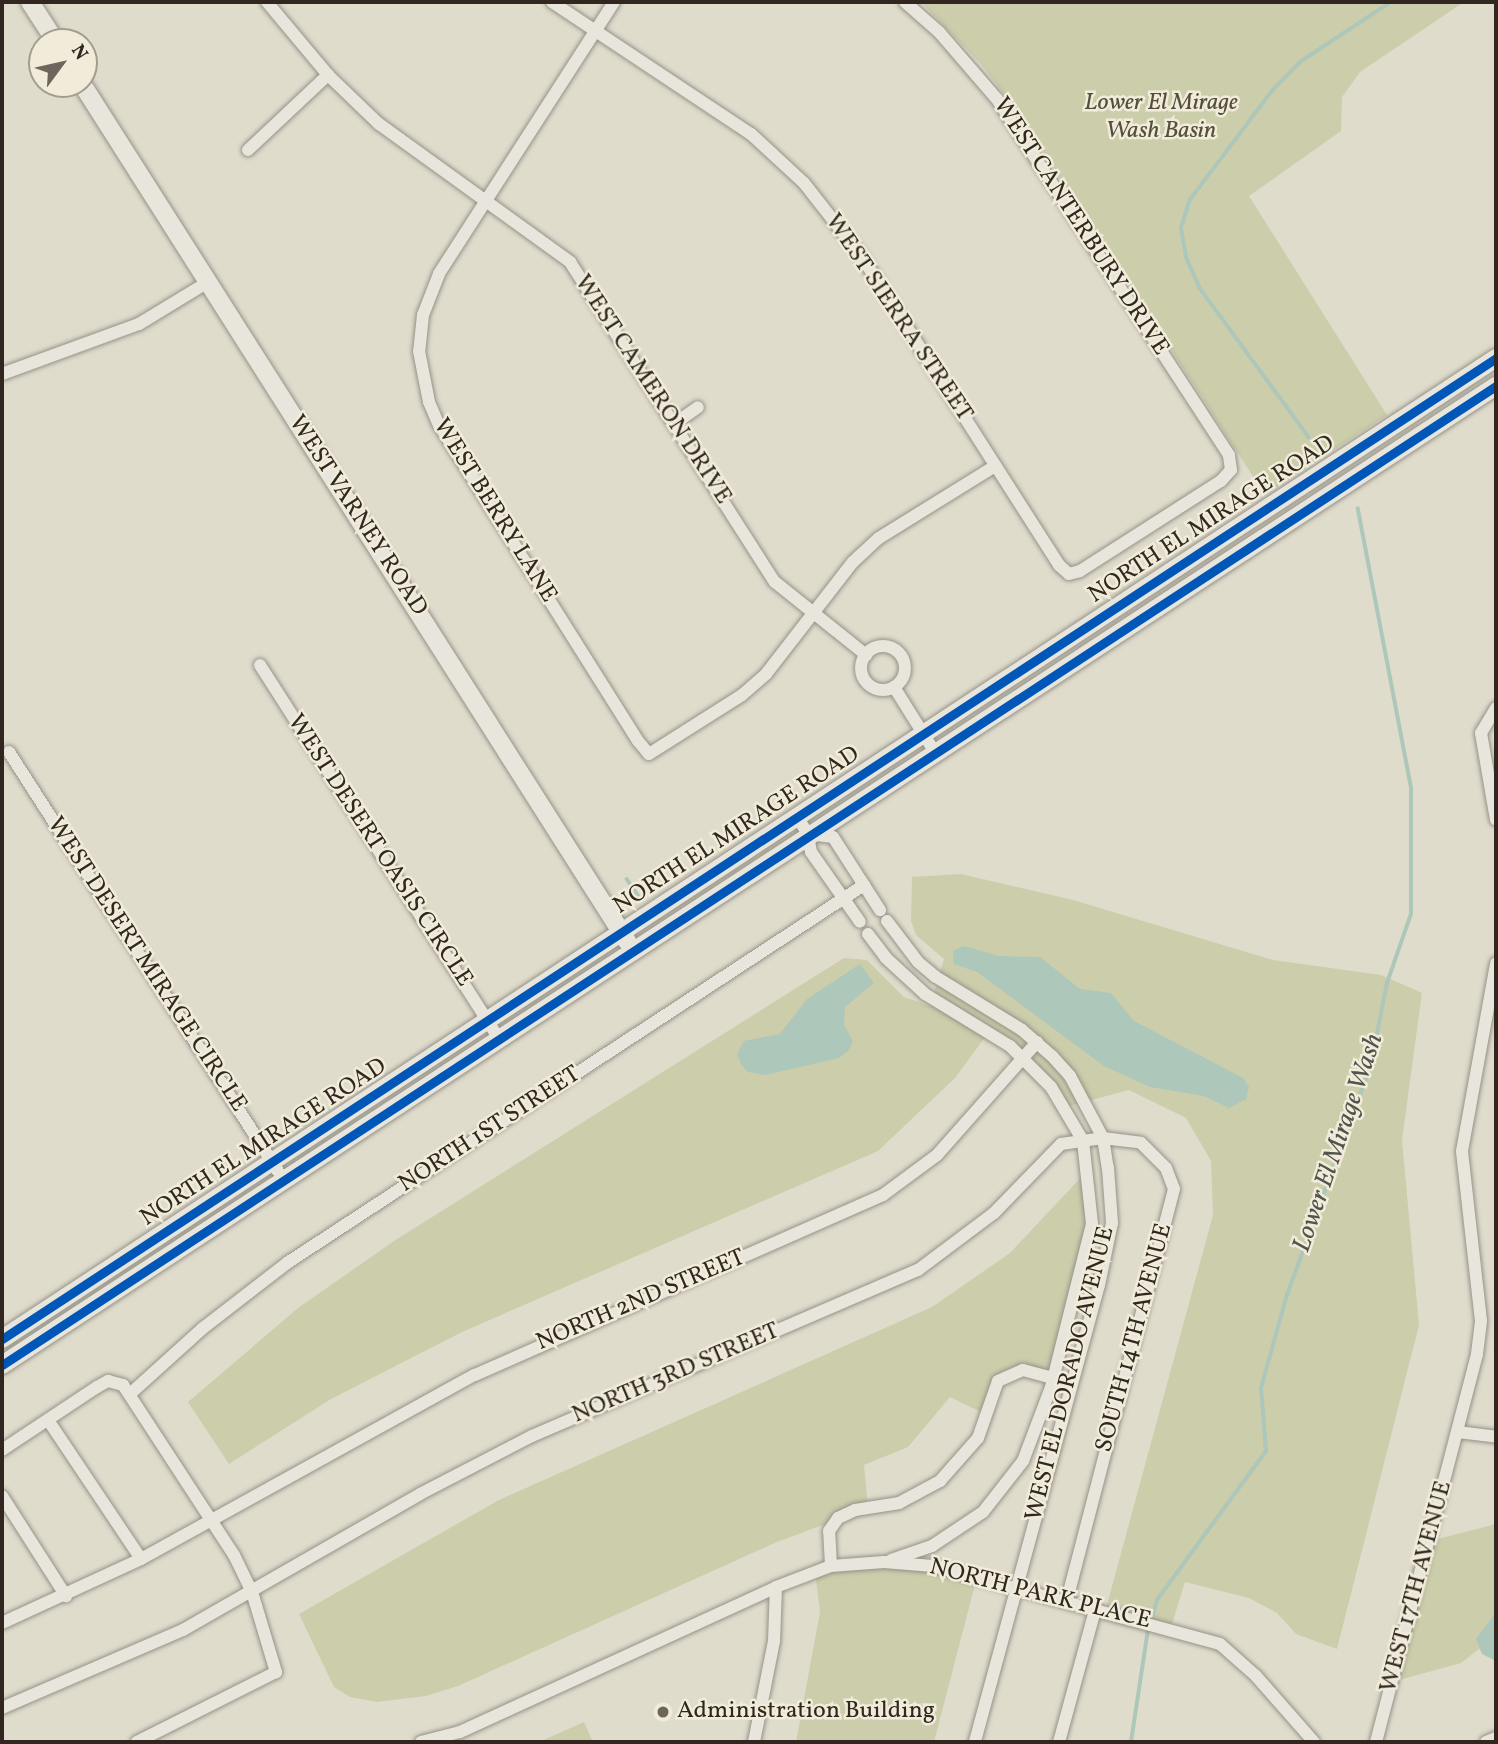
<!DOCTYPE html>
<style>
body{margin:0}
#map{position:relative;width:1498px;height:1744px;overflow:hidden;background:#e0dccc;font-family:Vollkorn,serif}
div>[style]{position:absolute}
.green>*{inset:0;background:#cccdab}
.water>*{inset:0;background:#adc7ba}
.stream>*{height:3.5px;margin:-1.75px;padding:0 1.75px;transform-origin:1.75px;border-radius:1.75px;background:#adc7ba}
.roads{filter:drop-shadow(0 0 2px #959288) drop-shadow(0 0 2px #959288)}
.street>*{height:12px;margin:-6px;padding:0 6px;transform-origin:6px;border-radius:6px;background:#e8e5dd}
.street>.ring{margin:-6px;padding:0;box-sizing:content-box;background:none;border:12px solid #e8e5dd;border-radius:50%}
.secondary>*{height:18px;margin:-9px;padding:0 9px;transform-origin:9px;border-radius:9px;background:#e8e5dd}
.cycleway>*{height:9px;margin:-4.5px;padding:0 4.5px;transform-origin:4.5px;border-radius:4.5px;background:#0057b8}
.dots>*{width:19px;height:19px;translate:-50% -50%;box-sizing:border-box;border:4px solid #f0ecd9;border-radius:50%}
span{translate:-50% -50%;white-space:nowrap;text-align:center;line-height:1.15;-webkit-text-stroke:5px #f0ecd9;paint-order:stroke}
.park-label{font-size:24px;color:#544e3c;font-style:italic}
.street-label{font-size:24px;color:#312720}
.poi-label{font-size:24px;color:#312720}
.left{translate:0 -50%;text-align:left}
.water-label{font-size:26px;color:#50544c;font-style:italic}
.frame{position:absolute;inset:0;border:4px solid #312720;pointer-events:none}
.north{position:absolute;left:28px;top:28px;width:70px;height:70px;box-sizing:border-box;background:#f0ecd9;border:2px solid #a49d8f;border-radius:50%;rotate:57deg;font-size:19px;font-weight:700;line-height:28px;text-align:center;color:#312720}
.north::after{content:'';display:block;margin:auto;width:24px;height:32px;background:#6e665c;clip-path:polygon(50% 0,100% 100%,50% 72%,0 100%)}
</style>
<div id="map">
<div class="green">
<i style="clip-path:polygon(921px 2px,1464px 2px,1360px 72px,1342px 97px,1341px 131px,1249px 196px,1387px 415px,1265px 495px,1017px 111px,981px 64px)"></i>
<i style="clip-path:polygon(961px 874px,1073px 900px,1273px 960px,1381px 975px,1422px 993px,1402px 1140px,1419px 1325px,1337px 1649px,1296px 1634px,1277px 1613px,1249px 1598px,1185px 1582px,1171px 1627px,1105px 1612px,1213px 1215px,1211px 1161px,1186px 1118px,1129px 1090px,1065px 1107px,988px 1033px,955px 1078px,878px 1151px,462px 1332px,331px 1399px,229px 1464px,188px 1402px,298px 1308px,394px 1241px,844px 958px,867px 960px,904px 997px,930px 1006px,944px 959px,916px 935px,911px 921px,912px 877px)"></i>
<i style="clip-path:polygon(1088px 1170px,1092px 1224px,1053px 1379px,1023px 1370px,1005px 1375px,987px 1415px,950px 1397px,908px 1447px,864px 1465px,868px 1508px,777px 1542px,458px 1686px,426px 1696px,377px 1702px,350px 1697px,334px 1687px,299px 1614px,499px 1500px,932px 1307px,1010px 1253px)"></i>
<i style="clip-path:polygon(1496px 1524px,1496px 1661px,1479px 1649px,1461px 1663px,1392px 1682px,1430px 1541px)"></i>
<i style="clip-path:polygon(884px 1562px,977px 1577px,934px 1742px,796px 1742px,820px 1612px,815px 1572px)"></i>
<i style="clip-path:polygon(584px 1722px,593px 1742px,539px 1742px)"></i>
</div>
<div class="water">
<i style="clip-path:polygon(964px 946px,999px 956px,1040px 957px,1080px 989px,1111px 993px,1134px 1021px,1243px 1078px,1249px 1087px,1246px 1099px,1229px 1108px,1204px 1096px,1150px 1087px,1104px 1066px,977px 972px,954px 964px,953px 951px)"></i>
<i style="clip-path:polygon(860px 964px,874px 983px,845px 1007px,844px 1024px,853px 1042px,848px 1051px,839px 1058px,765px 1075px,748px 1072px,741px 1064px,737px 1054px,744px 1041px,780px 1034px,807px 999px)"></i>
<i style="clip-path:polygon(1496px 1612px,1496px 1661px,1482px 1654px,1476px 1639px)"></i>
</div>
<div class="stream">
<i style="left:1309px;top:438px;width:185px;rotate:-126.2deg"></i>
<i style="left:1200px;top:289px;width:35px;rotate:-114deg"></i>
<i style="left:1186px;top:257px;width:29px;rotate:-100deg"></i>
<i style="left:1181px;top:228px;width:28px;rotate:-73deg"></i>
<i style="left:1189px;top:201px;width:136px;rotate:-53deg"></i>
<i style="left:1271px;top:92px;width:42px;rotate:-46deg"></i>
<i style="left:1300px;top:62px;width:109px;rotate:-33.4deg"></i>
<i style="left:627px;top:879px;width:25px;rotate:56deg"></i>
<i style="left:1151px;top:1621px;width:22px;rotate:-74deg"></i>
<i style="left:1157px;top:1600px;width:185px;rotate:-53.8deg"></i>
<i style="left:1266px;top:1451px;width:63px;rotate:-94.5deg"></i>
<i style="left:1261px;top:1388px;width:97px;rotate:-74.4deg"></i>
<i style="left:1287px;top:1295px;width:246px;rotate:-70deg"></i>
<i style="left:1371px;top:1064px;width:83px;rotate:-78.8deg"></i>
<i style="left:1387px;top:983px;width:73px;rotate:-70.8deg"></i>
<i style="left:1411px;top:914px;width:126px;rotate:-90deg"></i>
<i style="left:1411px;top:788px;width:284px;rotate:-100.8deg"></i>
<i style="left:1131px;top:1742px;width:114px;rotate:-81.4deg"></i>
</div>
<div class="roads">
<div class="street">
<i style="left:267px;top:2px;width:95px;rotate:50.1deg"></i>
<i style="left:328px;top:75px;width:71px;rotate:43.9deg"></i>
<i style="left:379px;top:124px;width:236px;rotate:35.8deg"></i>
<i style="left:570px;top:262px;width:380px;rotate:57.4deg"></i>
<i style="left:775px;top:582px;width:117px;rotate:38.7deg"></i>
<i style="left:552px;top:2px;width:239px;rotate:33.6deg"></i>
<i style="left:751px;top:134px;width:72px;rotate:42.8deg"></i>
<i style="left:804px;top:183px;width:94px;rotate:51.9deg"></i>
<i style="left:862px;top:257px;width:366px;rotate:57.4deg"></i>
<i style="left:1059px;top:565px;width:13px;rotate:42deg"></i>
<i style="left:1069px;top:574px;width:11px;rotate:-15deg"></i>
<i style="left:1080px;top:571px;width:167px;rotate:-32.6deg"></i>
<i style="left:1221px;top:481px;width:15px;rotate:-48deg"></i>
<i style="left:1231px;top:470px;width:15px;rotate:-98deg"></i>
<i style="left:1229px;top:455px;width:426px;rotate:-123.1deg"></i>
<i style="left:996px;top:98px;width:87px;rotate:-130.8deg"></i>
<i style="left:939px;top:32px;width:45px;rotate:-138.6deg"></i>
<i style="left:614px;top:2px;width:323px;rotate:122.8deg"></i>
<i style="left:439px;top:274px;width:44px;rotate:111.3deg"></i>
<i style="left:423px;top:315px;width:36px;rotate:96deg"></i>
<i style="left:419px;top:351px;width:52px;rotate:78.9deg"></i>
<i style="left:429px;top:402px;width:25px;rotate:67deg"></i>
<i style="left:439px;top:425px;width:373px;rotate:57.8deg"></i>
<i style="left:638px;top:741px;width:17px;rotate:50deg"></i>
<i style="left:649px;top:754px;width:110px;rotate:-32.4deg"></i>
<i style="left:742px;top:695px;width:32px;rotate:-41deg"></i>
<i style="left:766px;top:674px;width:142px;rotate:-52.2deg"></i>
<i style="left:853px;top:562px;width:35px;rotate:-43deg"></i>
<i style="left:879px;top:538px;width:137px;rotate:-31.8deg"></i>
<i style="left:248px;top:150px;width:110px;rotate:-43.2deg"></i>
<i style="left:2px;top:374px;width:146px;rotate:-20.1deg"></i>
<i style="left:139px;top:324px;width:81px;rotate:-31.3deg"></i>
<i style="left:674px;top:424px;width:29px;rotate:-35deg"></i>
<i class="ring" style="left:861px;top:646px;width:32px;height:32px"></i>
<i style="left:260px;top:665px;width:442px;rotate:57.4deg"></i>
<i style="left:894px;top:687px;width:75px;rotate:58deg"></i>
<i style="left:1496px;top:708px;width:29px;rotate:121deg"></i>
<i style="left:1481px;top:733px;width:88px;rotate:80.2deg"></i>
<i style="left:9px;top:752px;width:507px;rotate:57.31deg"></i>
<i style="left:796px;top:815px;width:22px;rotate:58deg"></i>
<i style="left:808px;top:834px;width:18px;rotate:81deg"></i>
<i style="left:811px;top:852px;width:85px;rotate:55deg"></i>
<i style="left:809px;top:834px;width:24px;rotate:7deg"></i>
<i style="left:833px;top:837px;width:87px;rotate:57.2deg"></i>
<i style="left:887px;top:921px;width:51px;rotate:52.9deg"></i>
<i style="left:918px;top:962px;width:23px;rotate:40deg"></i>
<i style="left:936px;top:977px;width:101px;rotate:31.6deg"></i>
<i style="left:1022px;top:1030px;width:40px;rotate:41deg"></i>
<i style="left:1052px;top:1056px;width:27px;rotate:48deg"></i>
<i style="left:1070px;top:1076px;width:70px;rotate:62deg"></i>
<i style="left:1103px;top:1138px;width:30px;rotate:81deg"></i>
<i style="left:1108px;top:1168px;width:55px;rotate:85.8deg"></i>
<i style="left:1112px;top:1223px;width:63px;rotate:101.8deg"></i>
<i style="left:1099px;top:1285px;width:474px;rotate:105.2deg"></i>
<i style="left:868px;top:934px;width:30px;rotate:53deg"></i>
<i style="left:886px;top:958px;width:53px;rotate:42.7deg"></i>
<i style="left:925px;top:994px;width:100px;rotate:31.5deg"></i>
<i style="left:1010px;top:1046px;width:58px;rotate:45deg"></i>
<i style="left:1051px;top:1087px;width:63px;rotate:59.3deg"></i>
<i style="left:1083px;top:1141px;width:83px;rotate:83.8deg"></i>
<i style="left:1092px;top:1224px;width:168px;rotate:104.1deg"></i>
<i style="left:1051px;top:1387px;width:79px;rotate:110.7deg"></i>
<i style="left:1023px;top:1461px;width:65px;rotate:128.1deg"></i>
<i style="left:983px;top:1512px;width:61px;rotate:146.3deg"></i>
<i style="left:932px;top:1546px;width:43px;rotate:161.1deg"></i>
<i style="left:130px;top:1394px;width:98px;rotate:-42.1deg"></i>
<i style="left:203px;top:1328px;width:106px;rotate:-37.7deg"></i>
<i style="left:287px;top:1263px;width:690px;rotate:-33.23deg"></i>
<i style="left:48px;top:1420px;width:167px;rotate:56.2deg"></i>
<i style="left:1458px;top:1432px;width:38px;rotate:7deg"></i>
<i style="left:2px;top:1450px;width:114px;rotate:-33.6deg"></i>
<i style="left:97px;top:1387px;width:13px;rotate:-29deg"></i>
<i style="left:108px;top:1381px;width:16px;rotate:15deg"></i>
<i style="left:123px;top:1385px;width:203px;rotate:56.9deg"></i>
<i style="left:234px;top:1555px;width:41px;rotate:64.1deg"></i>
<i style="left:252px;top:1592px;width:84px;rotate:73.3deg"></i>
<i style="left:276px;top:1672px;width:156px;rotate:153.3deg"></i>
<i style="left:2px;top:1496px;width:119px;rotate:57.4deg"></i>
<i style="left:831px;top:1566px;width:35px;rotate:-93deg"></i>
<i style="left:829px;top:1531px;width:16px;rotate:-55deg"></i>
<i style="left:838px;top:1518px;width:19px;rotate:-25deg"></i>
<i style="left:855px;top:1510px;width:45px;rotate:-9deg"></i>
<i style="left:899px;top:1503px;width:47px;rotate:-28.2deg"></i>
<i style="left:940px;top:1481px;width:57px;rotate:-48.5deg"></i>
<i style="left:978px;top:1438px;width:60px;rotate:-70.7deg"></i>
<i style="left:998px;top:1381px;width:27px;rotate:-24deg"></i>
<i style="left:1023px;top:1370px;width:38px;rotate:15deg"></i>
<i style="left:2px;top:1623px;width:153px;rotate:-24.7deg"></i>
<i style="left:141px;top:1559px;width:381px;rotate:-28.9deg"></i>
<i style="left:475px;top:1375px;width:446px;rotate:-23.8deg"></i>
<i style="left:883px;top:1195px;width:67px;rotate:-36.5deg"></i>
<i style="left:937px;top:1155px;width:151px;rotate:-48.5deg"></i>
<i style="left:2px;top:1708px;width:197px;rotate:-23.3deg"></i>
<i style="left:183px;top:1630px;width:273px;rotate:-29.8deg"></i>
<i style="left:420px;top:1494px;width:126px;rotate:-27.4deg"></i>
<i style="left:532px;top:1436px;width:420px;rotate:-23.3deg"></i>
<i style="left:918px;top:1270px;width:95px;rotate:-36.9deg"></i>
<i style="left:994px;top:1213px;width:96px;rotate:-45.8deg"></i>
<i style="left:1061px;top:1144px;width:42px;rotate:-8.1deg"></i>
<i style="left:1103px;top:1138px;width:38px;rotate:7deg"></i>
<i style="left:1141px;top:1143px;width:35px;rotate:45deg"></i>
<i style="left:1166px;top:1168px;width:22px;rotate:69deg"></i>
<i style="left:1174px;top:1189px;width:425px;rotate:104.6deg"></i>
<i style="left:421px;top:1742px;width:40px;rotate:-14.4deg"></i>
<i style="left:460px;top:1732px;width:348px;rotate:-24.6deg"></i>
<i style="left:776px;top:1587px;width:59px;rotate:-20.9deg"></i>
<i style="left:831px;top:1566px;width:53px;rotate:-4.3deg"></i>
<i style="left:884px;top:1562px;width:49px;rotate:4.7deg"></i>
<i style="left:933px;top:1566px;width:297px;rotate:15.2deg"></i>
<i style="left:1220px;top:1644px;width:48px;rotate:41.6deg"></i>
<i style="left:1256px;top:1676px;width:88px;rotate:48.7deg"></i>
<i style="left:754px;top:1742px;width:103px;rotate:-78.8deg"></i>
<i style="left:774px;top:1641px;width:54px;rotate:-87.9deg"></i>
<i style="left:1059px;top:1742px;width:137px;rotate:-74.7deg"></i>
<i style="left:1376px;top:1742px;width:401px;rotate:-75.4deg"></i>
<i style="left:1477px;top:1354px;width:33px;rotate:-83deg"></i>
<i style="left:1481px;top:1321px;width:171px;rotate:-96.4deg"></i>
<i style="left:1462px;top:1151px;width:191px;rotate:-79.7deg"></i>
<i style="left:1486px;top:1742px;width:11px;rotate:-22deg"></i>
</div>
<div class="secondary">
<i style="left:30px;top:2px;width:48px;rotate:57deg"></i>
<i style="left:82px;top:84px;width:1016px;rotate:57.55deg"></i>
<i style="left:2px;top:1339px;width:1787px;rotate:-33.29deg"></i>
<i style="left:2px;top:1365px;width:1786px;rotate:-33.24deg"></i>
</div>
</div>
<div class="cycleway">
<i style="left:2px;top:1339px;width:1787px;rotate:-33.29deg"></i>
<i style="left:2px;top:1365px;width:1786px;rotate:-33.24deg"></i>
</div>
<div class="dots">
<i style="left:663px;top:1712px;background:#6e665c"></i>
</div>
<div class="park-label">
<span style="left:1161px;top:118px">Lower El Mirage<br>Wash Basin</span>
</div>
<div class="street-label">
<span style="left:1080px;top:227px;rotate:57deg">WEST CANTERBURY DRIVE</span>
<span style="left:898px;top:318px;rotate:56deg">WEST SIERRA STREET</span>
<span style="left:652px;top:390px;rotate:57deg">WEST CAMERON DRIVE</span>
<span style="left:494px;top:511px;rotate:58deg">WEST BERRY LANE</span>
<span style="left:357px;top:516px;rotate:57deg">WEST VARNEY ROAD</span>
<span style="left:1212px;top:520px;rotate:-33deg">NORTH EL MIRAGE ROAD</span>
<span style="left:737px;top:831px;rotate:-33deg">NORTH EL MIRAGE ROAD</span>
<span style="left:379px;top:851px;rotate:57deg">WEST DESERT OASIS CIRCLE</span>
<span style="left:146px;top:965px;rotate:57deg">WEST DESERT MIRAGE CIRCLE</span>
<span style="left:490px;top:1130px;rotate:-33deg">NORTH 1ST STREET</span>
<span style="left:264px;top:1143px;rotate:-33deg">NORTH EL MIRAGE ROAD</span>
<span style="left:641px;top:1301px;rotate:-23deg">NORTH 2ND STREET</span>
<span style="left:1135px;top:1338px;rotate:-75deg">SOUTH 14TH AVENUE</span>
<span style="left:676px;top:1374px;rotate:-23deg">NORTH 3RD STREET</span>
<span style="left:1071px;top:1374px;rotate:-76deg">WEST EL DORADO AVENUE</span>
<span style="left:1417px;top:1587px;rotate:-75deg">WEST 17TH AVENUE</span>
<span style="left:1040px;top:1595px;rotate:14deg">NORTH PARK PLACE</span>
</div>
<div class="poi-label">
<span class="left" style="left:677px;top:1712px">Administration Building</span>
</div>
<div class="water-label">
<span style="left:1339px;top:1143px;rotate:-71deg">Lower El Mirage Wash</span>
</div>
<div class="frame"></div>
<div class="north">N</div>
</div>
